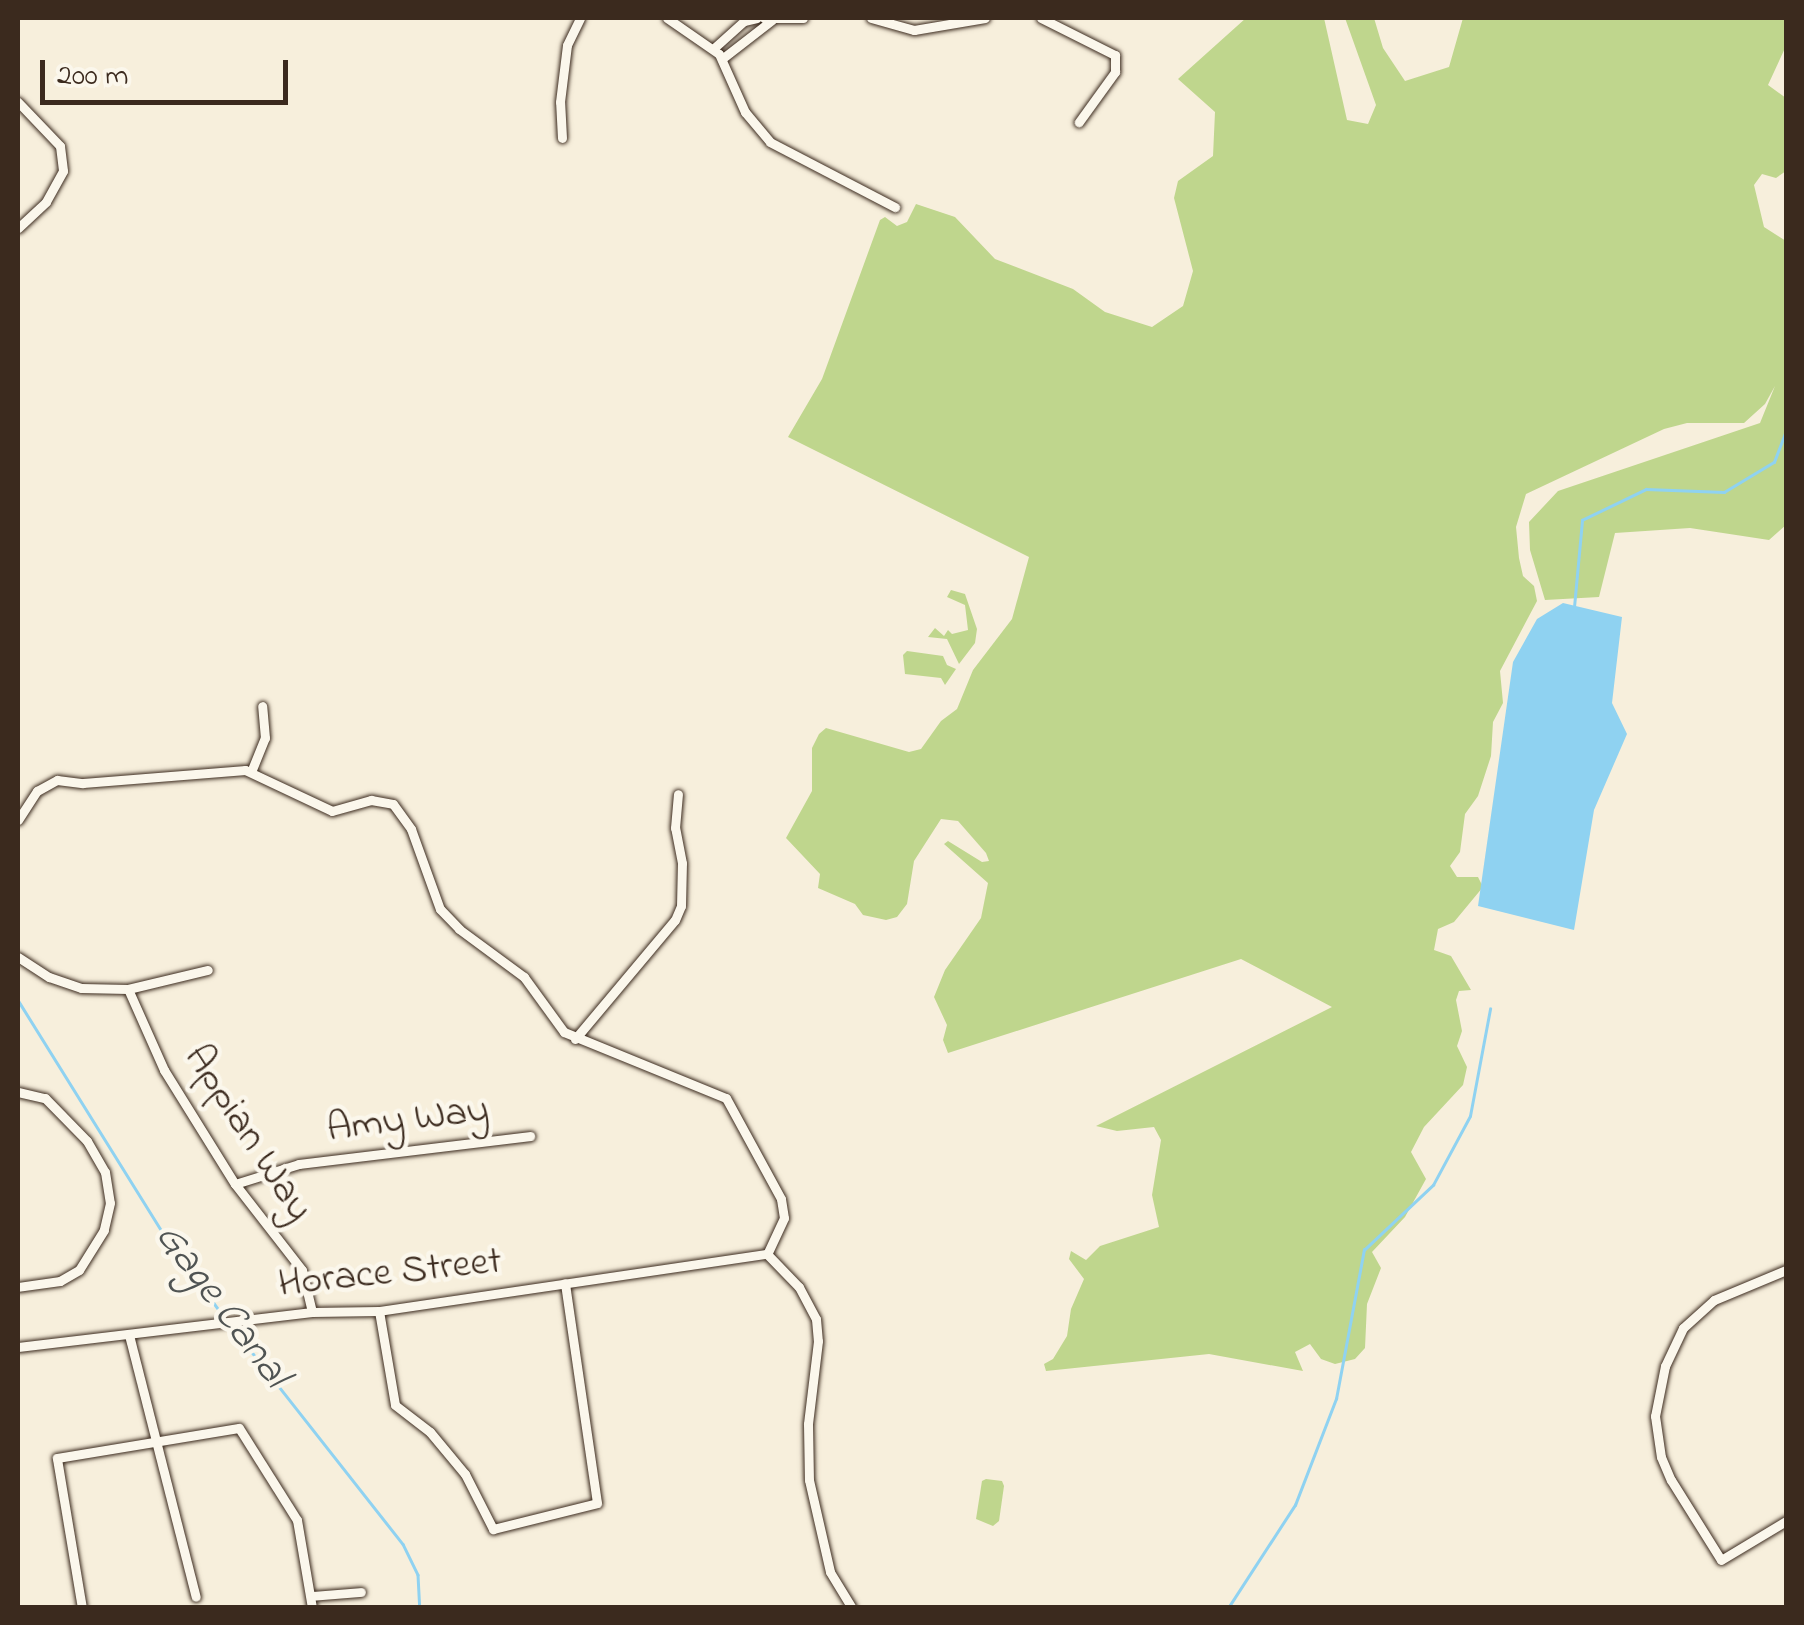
<!DOCTYPE html>
<style>
body{margin:0}
#map{position:relative;width:1804px;height:1625px;overflow:hidden;background:#f7efdc;font-family:"Indie Flower",sans-serif}
div>[style]{position:absolute}
.green>*{inset:0;background:#bfd68d}
.water>*{inset:0;background:#8fd2f1}
.stream>*{height:2.5px;margin:-1.25px;padding:0 1.25px;transform-origin:1.25px;border-radius:1.25px;background:#8fd2f1}
.roads{filter:drop-shadow(0 0 2px #3b2a1e) drop-shadow(0 0 2px #3b2a1e)}
.minor>*{height:9px;margin:-4.5px;padding:0 4.5px;transform-origin:4.5px;border-radius:4.5px;background:#fbf7ec}
span{translate:-50% -50%;white-space:nowrap;text-align:center;line-height:1.15;-webkit-text-stroke:9px #fbf7ec;paint-order:stroke}
.street-label{font-size:40px;color:#3b2a1e}
.water-label{font-size:42px;color:#505453;font-style:italic}
.frame{position:absolute;inset:0;border:20px solid #3b2a1e;pointer-events:none}
.scale{position:absolute;left:40px;top:60px;width:248px;height:45px;box-sizing:border-box;border:5px solid #3b2a1e;border-top:0;padding-left:12px;font-size:30px;line-height:35px;white-space:nowrap;color:#3b2a1e;-webkit-text-stroke:8px #fbf7ec;paint-order:stroke}
</style>
<div id="map">
<div class="green">
<i style="clip-path:polygon(1246px 18px,1324px 18px,1347px 120px,1368px 124px,1376px 105px,1345px 18px,1374px 18px,1383px 48px,1405px 81px,1449px 67px,1463px 18px,1786px 18px,1786px 46px,1768px 85px,1786px 98px,1786px 171px,1776px 178px,1762px 174px,1754px 185px,1764px 227px,1786px 241px,1786px 525px,1769px 540px,1690px 528px,1615px 533px,1599px 597px,1545px 600px,1530px 550px,1529px 522px,1558px 491px,1760px 423px,1775px 386px,1765px 404px,1744px 423px,1687px 423px,1664px 429px,1526px 494px,1516px 527px,1519px 558px,1523px 576px,1534px 586px,1537px 601px,1500px 671px,1503px 703px,1493px 722px,1491px 756px,1478px 796px,1465px 814px,1460px 852px,1450px 866px,1457px 877px,1478px 877px,1483px 887px,1454px 922px,1438px 929px,1434px 950px,1451px 956px,1471px 990px,1459px 991px,1456px 1000px,1462px 1031px,1457px 1046px,1467px 1067px,1463px 1085px,1424px 1127px,1411px 1152px,1426px 1179px,1405px 1217px,1372px 1252px,1381px 1268px,1367px 1304px,1365px 1348px,1355px 1359px,1335px 1364px,1321px 1359px,1310px 1344px,1295px 1352px,1303px 1371px,1209px 1354px,1046px 1371px,1044px 1364px,1053px 1359px,1067px 1336px,1071px 1309px,1084px 1279px,1069px 1259px,1071px 1251px,1086px 1260px,1100px 1246px,1159px 1227px,1152px 1195px,1161px 1140px,1154px 1127px,1117px 1131px,1096px 1126px,1332px 1007px,1241px 959px,948px 1053px,943px 1040px,947px 1025px,934px 997px,945px 970px,981px 918px,988px 883px,944px 844px,948px 841px,982px 862px,989px 861px,986px 853px,958px 821px,941px 819px,914px 861px,907px 904px,897px 917px,886px 920px,863px 915px,855px 904px,818px 888px,820px 874px,786px 838px,812px 791px,812px 748px,819px 734px,826px 728px,909px 752px,921px 749px,941px 721px,957px 709px,973px 670px,1012px 619px,1029px 557px,788px 437px,822px 379px,880px 220px,885px 217px,897px 226px,907px 222px,916px 204px,955px 217px,995px 259px,1073px 289px,1105px 312px,1152px 327px,1183px 306px,1193px 271px,1174px 198px,1178px 181px,1213px 156px,1215px 112px,1178px 79px)"></i>
<i style="clip-path:polygon(951px 590px,965px 594px,977px 629px,975px 643px,959px 664px,947px 639px,928px 637px,935px 628px,944px 636px,948px 630px,952px 634px,968px 630px,965px 605px,947px 597px)"></i>
<i style="clip-path:polygon(907px 651px,943px 656px,947px 665px,956px 669px,945px 685px,941px 678px,905px 674px,903px 655px)"></i>
<i style="clip-path:polygon(986px 1479px,1002px 1481px,1004px 1486px,999px 1521px,993px 1526px,976px 1519px,982px 1481px)"></i>
</div>
<div class="water">
<i style="clip-path:polygon(1563px 603px,1622px 617px,1612px 703px,1627px 734px,1594px 810px,1574px 930px,1478px 906px,1513px 662px,1537px 619px)"></i>
</div>
<div class="stream">
<i style="left:1574px;top:607px;width:87px;rotate:-84.7deg"></i>
<i style="left:1582px;top:520px;width:71px;rotate:-25.8deg"></i>
<i style="left:1646px;top:489px;width:78px;rotate:2.2deg"></i>
<i style="left:1724px;top:492px;width:58px;rotate:-31deg"></i>
<i style="left:1774px;top:462px;width:33px;rotate:-69deg"></i>
<i style="left:18px;top:1000px;width:272px;rotate:58.1deg"></i>
<i style="left:162px;top:1231px;width:106px;rotate:54.2deg"></i>
<i style="left:229px;top:1323px;width:281px;rotate:51.8deg"></i>
<i style="left:403px;top:1544px;width:34px;rotate:64deg"></i>
<i style="left:418px;top:1575px;width:33px;rotate:87deg"></i>
<i style="left:1228px;top:1608px;width:123px;rotate:-57deg"></i>
<i style="left:1295px;top:1505px;width:114px;rotate:-68.9deg"></i>
<i style="left:1336px;top:1399px;width:152px;rotate:-79.4deg"></i>
<i style="left:1364px;top:1250px;width:95px;rotate:-43.3deg"></i>
<i style="left:1433px;top:1185px;width:78px;rotate:-61.8deg"></i>
<i style="left:1470px;top:1116px;width:109px;rotate:-79.4deg"></i>
</div>
<div class="roads">
<div class="minor">
<i style="left:667px;top:18px;width:63px;rotate:34.7deg"></i>
<i style="left:719px;top:54px;width:64px;rotate:65.9deg"></i>
<i style="left:745px;top:112px;width:39px;rotate:50deg"></i>
<i style="left:770px;top:142px;width:141px;rotate:27.5deg"></i>
<i style="left:764px;top:18px;width:39px"></i>
<i style="left:871px;top:18px;width:45px;rotate:15.6deg"></i>
<i style="left:914px;top:30px;width:72px;rotate:-9.6deg"></i>
<i style="left:1041px;top:18px;width:83px;rotate:26.6deg"></i>
<i style="left:1115px;top:55px;width:17px;rotate:90deg"></i>
<i style="left:1115px;top:72px;width:62px;rotate:125.8deg"></i>
<i style="left:714px;top:48px;width:40px;rotate:-42deg"></i>
<i style="left:744px;top:21px;width:13px;rotate:-13deg"></i>
<i style="left:723px;top:58px;width:62px;rotate:-37.8deg"></i>
<i style="left:18px;top:102px;width:61px;rotate:46.3deg"></i>
<i style="left:60px;top:146px;width:25px;rotate:83deg"></i>
<i style="left:63px;top:171px;width:35px;rotate:119deg"></i>
<i style="left:46px;top:202px;width:38px;rotate:137deg"></i>
<i style="left:562px;top:138px;width:36px;rotate:-93deg"></i>
<i style="left:560px;top:102px;width:57px;rotate:-83deg"></i>
<i style="left:567px;top:45px;width:30px;rotate:-64deg"></i>
<i style="left:251px;top:772px;width:37px;rotate:-68deg"></i>
<i style="left:265px;top:738px;width:32px;rotate:-95deg"></i>
<i style="left:18px;top:820px;width:35px;rotate:-57deg"></i>
<i style="left:37px;top:791px;width:23px;rotate:-29deg"></i>
<i style="left:57px;top:780px;width:26px;rotate:7deg"></i>
<i style="left:83px;top:783px;width:163px;rotate:-4.6deg"></i>
<i style="left:245px;top:770px;width:96px;rotate:25.2deg"></i>
<i style="left:332px;top:811px;width:41px;rotate:-15.8deg"></i>
<i style="left:371px;top:800px;width:22px;rotate:10deg"></i>
<i style="left:393px;top:804px;width:31px;rotate:54deg"></i>
<i style="left:411px;top:829px;width:85px;rotate:70.1deg"></i>
<i style="left:440px;top:909px;width:28px;rotate:46deg"></i>
<i style="left:459px;top:929px;width:81px;rotate:36.4deg"></i>
<i style="left:524px;top:977px;width:68px;rotate:54deg"></i>
<i style="left:564px;top:1032px;width:175px;rotate:22.2deg"></i>
<i style="left:726px;top:1098px;width:115px;rotate:61.4deg"></i>
<i style="left:781px;top:1199px;width:19px;rotate:81deg"></i>
<i style="left:784px;top:1218px;width:40px;rotate:115deg"></i>
<i style="left:18px;top:957px;width:37px;rotate:33deg"></i>
<i style="left:49px;top:977px;width:34px;rotate:19deg"></i>
<i style="left:81px;top:988px;width:47px;rotate:1.2deg"></i>
<i style="left:128px;top:989px;width:82px;rotate:-13.4deg"></i>
<i style="left:128px;top:989px;width:89px;rotate:66deg"></i>
<i style="left:164px;top:1070px;width:134px;rotate:58.1deg"></i>
<i style="left:235px;top:1184px;width:109px;rotate:52.1deg"></i>
<i style="left:302px;top:1270px;width:43px;rotate:76.6deg"></i>
<i style="left:575px;top:1039px;width:155px;rotate:-50deg"></i>
<i style="left:675px;top:920px;width:15px;rotate:-67deg"></i>
<i style="left:681px;top:906px;width:43px;rotate:-88.7deg"></i>
<i style="left:682px;top:863px;width:36px;rotate:-101deg"></i>
<i style="left:675px;top:828px;width:34px;rotate:-85deg"></i>
<i style="left:18px;top:1092px;width:28px;rotate:13deg"></i>
<i style="left:45px;top:1098px;width:60px;rotate:45.7deg"></i>
<i style="left:87px;top:1141px;width:36px;rotate:60deg"></i>
<i style="left:105px;top:1172px;width:31px;rotate:81deg"></i>
<i style="left:110px;top:1203px;width:28px;rotate:103deg"></i>
<i style="left:104px;top:1230px;width:47px;rotate:122deg"></i>
<i style="left:79px;top:1270px;width:22px;rotate:150deg"></i>
<i style="left:60px;top:1281px;width:42px;rotate:171.9deg"></i>
<i style="left:235px;top:1184px;width:67px;rotate:-17.4deg"></i>
<i style="left:299px;top:1164px;width:233px;rotate:-6.9deg"></i>
<i style="left:767px;top:1254px;width:46px;rotate:45.9deg"></i>
<i style="left:799px;top:1287px;width:36px;rotate:62deg"></i>
<i style="left:816px;top:1319px;width:22px;rotate:85deg"></i>
<i style="left:818px;top:1341px;width:84px;rotate:96.9deg"></i>
<i style="left:808px;top:1424px;width:56px;rotate:89deg"></i>
<i style="left:809px;top:1480px;width:94px;rotate:77.1deg"></i>
<i style="left:830px;top:1572px;width:42px;rotate:58.6deg"></i>
<i style="left:1786px;top:1270px;width:78px;rotate:157.4deg"></i>
<i style="left:1714px;top:1300px;width:42px;rotate:137.9deg"></i>
<i style="left:1683px;top:1328px;width:42px;rotate:115.3deg"></i>
<i style="left:1665px;top:1366px;width:51px;rotate:101.3deg"></i>
<i style="left:1655px;top:1416px;width:41px;rotate:81.7deg"></i>
<i style="left:1661px;top:1457px;width:25px;rotate:67deg"></i>
<i style="left:1671px;top:1480px;width:94px;rotate:58deg"></i>
<i style="left:1721px;top:1560px;width:76px;rotate:-31deg"></i>
<i style="left:379px;top:1311px;width:95px;rotate:80.3deg"></i>
<i style="left:395px;top:1405px;width:44px;rotate:37.6deg"></i>
<i style="left:430px;top:1432px;width:55px;rotate:50.2deg"></i>
<i style="left:465px;top:1474px;width:62px;rotate:63deg"></i>
<i style="left:493px;top:1529px;width:107px;rotate:-14deg"></i>
<i style="left:597px;top:1503px;width:222px;rotate:-98.3deg"></i>
<i style="left:129px;top:1335px;width:270px;rotate:75.7deg"></i>
<i style="left:18px;top:1347px;width:296px;rotate:-6.8deg"></i>
<i style="left:312px;top:1312px;width:67px;rotate:-0.9deg"></i>
<i style="left:379px;top:1311px;width:392px;rotate:-8.4deg"></i>
<i style="left:311px;top:1596px;width:50px;rotate:-4.6deg"></i>
<i style="left:82px;top:1608px;width:152px;rotate:-99.5deg"></i>
<i style="left:57px;top:1458px;width:184px;rotate:-9.4deg"></i>
<i style="left:239px;top:1428px;width:109px;rotate:57.8deg"></i>
<i style="left:297px;top:1520px;width:89px;rotate:80.3deg"></i>
</div>
</div>
<div class="street-label">
<span style="left:408px;top:1121px;rotate:-7deg">Amy Way</span>
<span style="left:247px;top:1134px;rotate:57deg">Appian Way</span>
<span style="left:390px;top:1274px;rotate:-6deg">Horace Street</span>
</div>
<div class="water-label">
<span style="left:221px;top:1306px;rotate:53deg">Gage Canal</span>
</div>
<div class="frame"></div>
<div class="scale">200 m</div>
</div>
